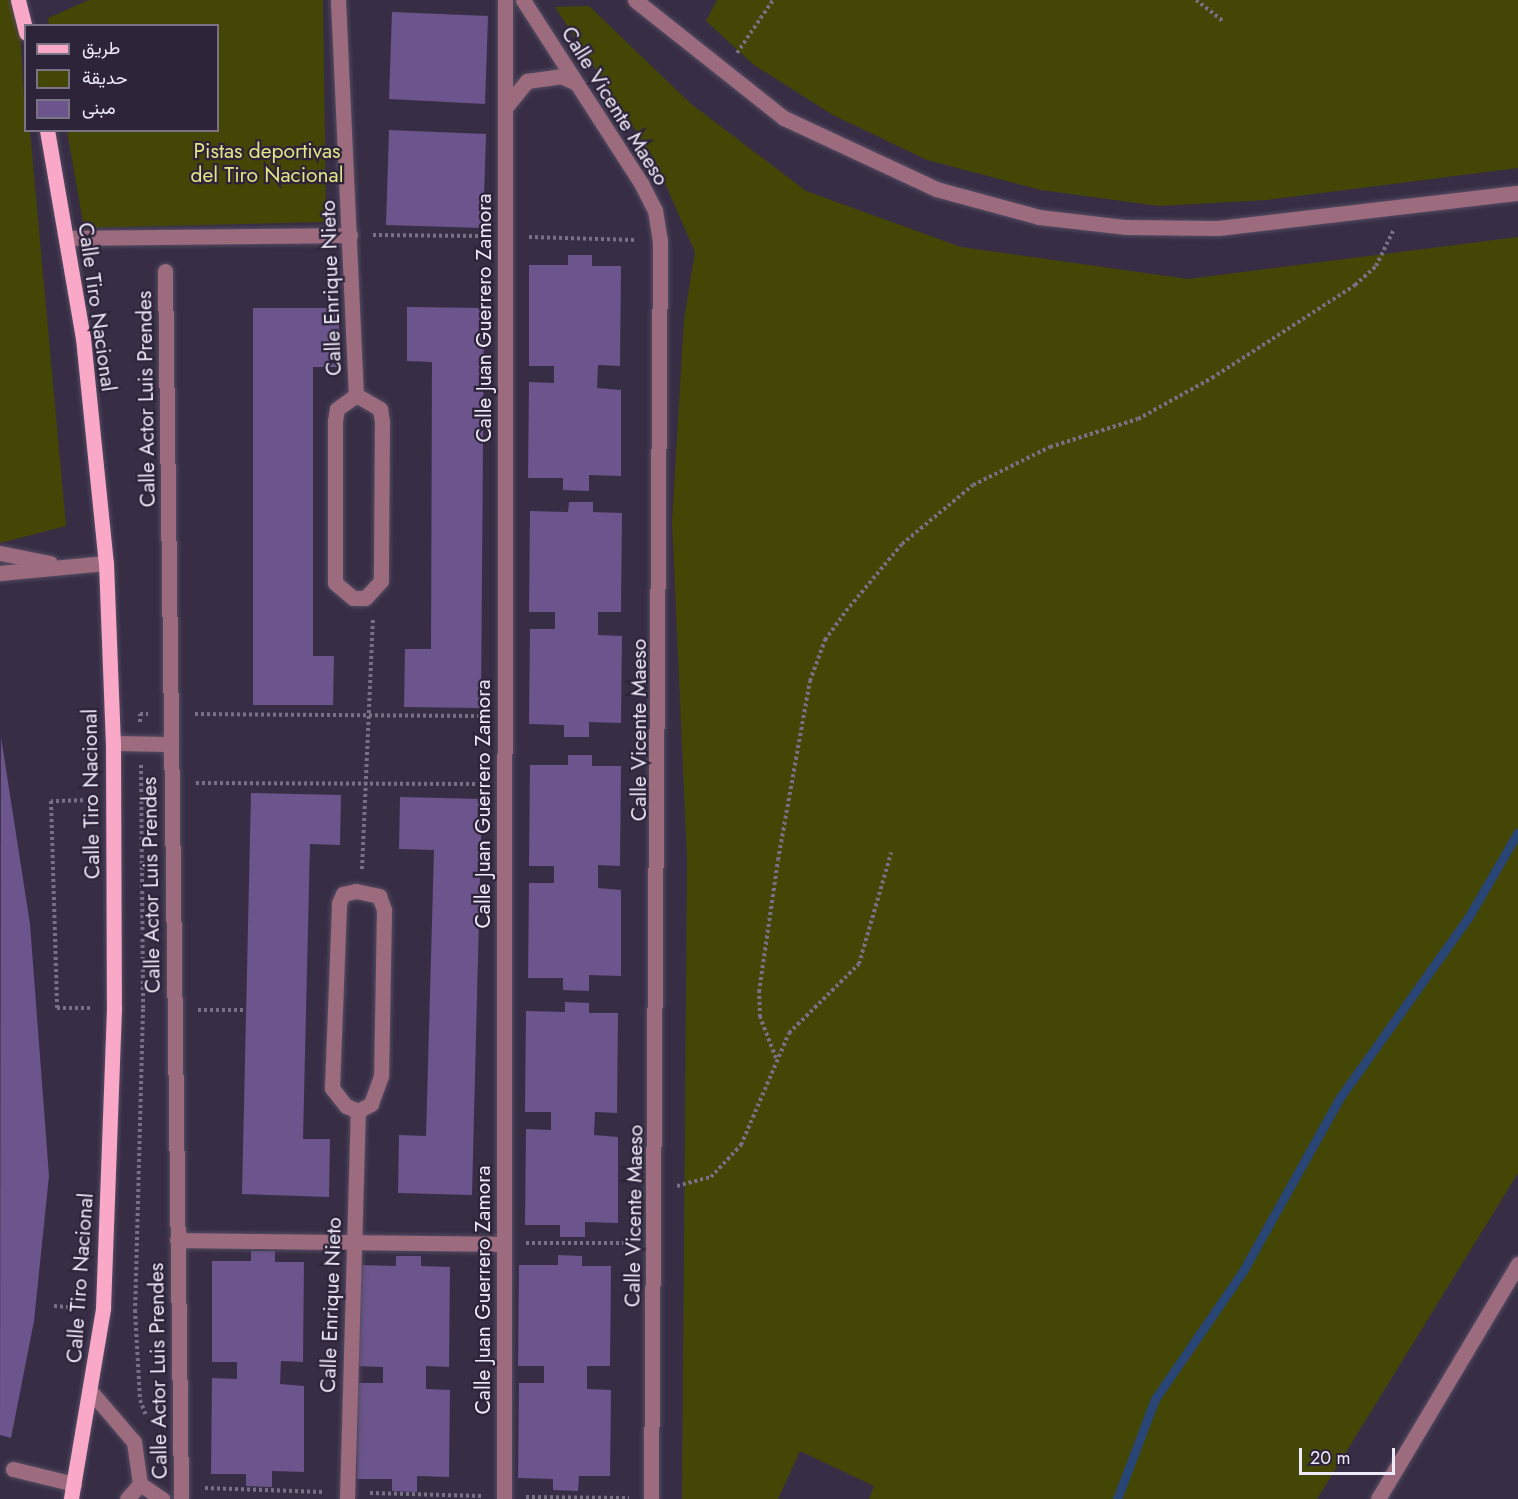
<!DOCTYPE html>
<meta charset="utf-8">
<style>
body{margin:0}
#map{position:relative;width:1518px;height:1499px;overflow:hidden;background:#372e45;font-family:Jost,Vazirmatn,sans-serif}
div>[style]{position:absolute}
.green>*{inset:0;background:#444606}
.stream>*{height:9px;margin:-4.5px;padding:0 4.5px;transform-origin:4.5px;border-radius:4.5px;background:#284576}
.building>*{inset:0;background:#6c548c}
.path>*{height:4px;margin-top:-2px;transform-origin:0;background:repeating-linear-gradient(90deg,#787085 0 3px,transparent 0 6px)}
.roads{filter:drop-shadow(0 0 2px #544c62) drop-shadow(0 0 2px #544c62)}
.minor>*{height:15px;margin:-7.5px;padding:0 7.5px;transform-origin:7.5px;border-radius:7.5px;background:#9c6b7e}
.major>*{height:15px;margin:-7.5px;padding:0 7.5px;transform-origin:7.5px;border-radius:7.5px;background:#f9a8c7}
span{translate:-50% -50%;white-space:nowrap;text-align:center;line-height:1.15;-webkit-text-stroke:4.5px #2d243a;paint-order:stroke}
.street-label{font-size:21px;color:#eee9f8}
.park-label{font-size:21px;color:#e0e686}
.legend{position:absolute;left:24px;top:24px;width:195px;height:108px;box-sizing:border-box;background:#2d243a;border:2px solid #7a7386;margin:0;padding:8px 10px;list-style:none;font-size:18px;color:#eee9f8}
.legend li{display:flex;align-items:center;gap:12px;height:30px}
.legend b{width:30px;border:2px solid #7a7386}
.scale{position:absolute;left:1299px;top:1448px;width:96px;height:27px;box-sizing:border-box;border:3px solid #eee9f8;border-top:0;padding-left:8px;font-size:18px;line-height:21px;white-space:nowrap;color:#eee9f8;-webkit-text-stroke:4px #2d243a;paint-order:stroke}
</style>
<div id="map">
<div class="green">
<i style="clip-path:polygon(0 0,18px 0,26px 130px,30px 131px,66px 526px,0 543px)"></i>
<i style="clip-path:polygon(89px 0,323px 0,326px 222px,84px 228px,67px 131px,218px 130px,218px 26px,49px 25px,48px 18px)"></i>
<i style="clip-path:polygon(717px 0,1518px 0,1518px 168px,1267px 200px,1159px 206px,1041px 190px,927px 160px,833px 115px,754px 65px,706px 21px)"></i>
<i style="clip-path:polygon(589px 6px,690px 103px,806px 191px,961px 247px,1188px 279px,1518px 237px,1518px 1173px,1317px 1499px,869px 1499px,874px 1486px,800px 1451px,778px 1499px,682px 1499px,687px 858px,672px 521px,684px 320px,695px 252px,655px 160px,555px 7px)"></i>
</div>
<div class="stream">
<i style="left:1117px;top:1499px;width:107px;rotate:-69.2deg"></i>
<i style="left:1155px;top:1399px;width:155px;rotate:-55.5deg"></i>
<i style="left:1243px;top:1271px;width:201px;rotate:-60.8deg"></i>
<i style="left:1341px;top:1096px;width:219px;rotate:-54.5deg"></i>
<i style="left:1468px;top:918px;width:99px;rotate:-59.8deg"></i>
</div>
<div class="building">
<i style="clip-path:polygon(392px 12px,488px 16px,485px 104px,389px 99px)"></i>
<i style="clip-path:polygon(389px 130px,486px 134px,483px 228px,386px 225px)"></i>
<i style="clip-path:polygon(568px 255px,592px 255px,592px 266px,621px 266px,620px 366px,598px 365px,597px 388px,621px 390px,621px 476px,589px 475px,589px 491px,563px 490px,563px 478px,528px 478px,529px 382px,554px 383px,554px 366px,529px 366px,529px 265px,568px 265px)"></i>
<i style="clip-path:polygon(407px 307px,484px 308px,481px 708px,404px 707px,405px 649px,431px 649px,432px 362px,407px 361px)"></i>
<i style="clip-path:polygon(253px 308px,339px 308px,339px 367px,313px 367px,313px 656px,334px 656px,333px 705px,253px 705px)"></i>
<i style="clip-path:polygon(569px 502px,593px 502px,593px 512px,622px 513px,621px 612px,598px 612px,598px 635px,622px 636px,621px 723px,589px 722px,589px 737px,564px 737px,564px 725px,529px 724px,530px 629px,555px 629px,555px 612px,529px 612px,530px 511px,568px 512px)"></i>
<i style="clip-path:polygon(1px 737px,30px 924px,49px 1176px,34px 1321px,11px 1438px,0 1435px)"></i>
<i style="clip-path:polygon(568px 755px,592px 755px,592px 766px,621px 766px,620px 866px,598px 865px,598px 888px,621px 890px,621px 976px,589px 975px,589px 991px,563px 990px,563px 978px,528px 978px,529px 883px,554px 883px,554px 866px,529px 866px,530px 765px,568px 765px)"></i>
<i style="clip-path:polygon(251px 793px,341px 795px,340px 845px,310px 844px,303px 1139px,330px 1139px,329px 1197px,242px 1194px)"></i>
<i style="clip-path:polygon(400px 797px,482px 799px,472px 1195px,398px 1193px,399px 1135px,426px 1136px,434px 850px,399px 849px)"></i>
<i style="clip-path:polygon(565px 1002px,589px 1003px,589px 1013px,618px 1013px,617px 1113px,595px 1112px,594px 1135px,618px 1137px,618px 1223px,585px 1222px,585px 1237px,560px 1237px,560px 1225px,525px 1225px,526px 1129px,551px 1130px,551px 1112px,525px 1112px,526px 1011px,565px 1012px)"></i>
<i style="clip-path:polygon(251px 1251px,275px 1251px,275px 1262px,304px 1262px,303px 1362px,281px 1361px,280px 1384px,304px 1386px,304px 1472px,272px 1471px,272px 1487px,246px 1486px,246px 1474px,211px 1474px,212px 1378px,237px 1379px,237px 1362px,212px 1362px,212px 1261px,251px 1261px)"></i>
<i style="clip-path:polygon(558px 1255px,582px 1256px,582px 1266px,611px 1266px,610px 1366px,587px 1366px,587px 1389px,611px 1390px,610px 1476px,579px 1476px,578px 1491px,553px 1490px,553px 1479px,518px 1478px,519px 1383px,544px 1383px,544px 1366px,518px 1366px,519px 1265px,558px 1265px)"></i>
<i style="clip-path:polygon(396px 1256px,421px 1256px,421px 1266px,450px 1267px,449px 1367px,426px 1366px,426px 1389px,450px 1390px,449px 1477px,417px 1476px,417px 1492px,392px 1491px,392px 1479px,357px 1479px,358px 1383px,383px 1383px,383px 1367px,357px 1366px,358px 1265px,396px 1266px)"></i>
</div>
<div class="path">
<i style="left:1196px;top:0;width:34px;rotate:38deg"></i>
<i style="left:737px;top:53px;width:64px;rotate:-55.8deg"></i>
<i style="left:373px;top:235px;width:110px;rotate:0.5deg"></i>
<i style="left:529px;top:237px;width:107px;rotate:1.6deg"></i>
<i style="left:195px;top:714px;width:286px;rotate:0.4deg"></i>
<i style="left:140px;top:722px;width:8px;rotate:-90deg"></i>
<i style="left:140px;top:714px;width:8px"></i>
<i style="left:141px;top:765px;width:244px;rotate:89.5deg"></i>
<i style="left:143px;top:1009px;width:301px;rotate:91.5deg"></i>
<i style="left:135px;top:1310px;width:90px;rotate:86.8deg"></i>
<i style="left:140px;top:1400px;width:17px;rotate:69deg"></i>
<i style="left:196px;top:783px;width:286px;rotate:0.2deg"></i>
<i style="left:89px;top:800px;width:38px;rotate:178deg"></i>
<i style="left:51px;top:801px;width:207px;rotate:88.3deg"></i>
<i style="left:57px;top:1008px;width:35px"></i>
<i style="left:362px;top:869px;width:250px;rotate:-87.5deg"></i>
<i style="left:198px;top:1010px;width:48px"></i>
<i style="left:776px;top:1058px;width:44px;rotate:-111.3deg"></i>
<i style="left:760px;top:1017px;width:25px;rotate:-92deg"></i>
<i style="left:759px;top:992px;width:133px;rotate:-81.8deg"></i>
<i style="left:778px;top:860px;width:182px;rotate:-79.9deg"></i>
<i style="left:810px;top:681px;width:44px;rotate:-69.9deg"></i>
<i style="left:825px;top:640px;width:36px;rotate:-54deg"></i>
<i style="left:846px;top:611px;width:87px;rotate:-50.1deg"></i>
<i style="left:902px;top:544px;width:92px;rotate:-39.7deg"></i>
<i style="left:973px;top:485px;width:86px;rotate:-26.3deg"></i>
<i style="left:1050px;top:447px;width:92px;rotate:-17.7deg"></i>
<i style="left:1138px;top:419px;width:85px;rotate:-29deg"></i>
<i style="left:1212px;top:378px;width:171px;rotate:-33deg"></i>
<i style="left:1355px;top:285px;width:28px;rotate:-42deg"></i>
<i style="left:1376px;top:266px;width:39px;rotate:-64deg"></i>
<i style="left:677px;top:1186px;width:35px;rotate:-15deg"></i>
<i style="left:711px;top:1177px;width:44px;rotate:-46.8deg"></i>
<i style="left:741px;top:1145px;width:122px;rotate:-66.8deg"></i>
<i style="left:789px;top:1033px;width:98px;rotate:-44.6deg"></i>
<i style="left:859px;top:964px;width:116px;rotate:-73.9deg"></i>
<i style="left:526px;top:1243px;width:104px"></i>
<i style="left:54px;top:1306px;width:27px;rotate:4deg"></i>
<i style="left:205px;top:1488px;width:118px;rotate:1.9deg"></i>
<i style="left:370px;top:1493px;width:112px;rotate:1.5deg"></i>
<i style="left:526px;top:1497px;width:103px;rotate:0.6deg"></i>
</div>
<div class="roads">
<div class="minor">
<i style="left:338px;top:0;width:395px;rotate:87.4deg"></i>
<i style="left:523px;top:0;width:218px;rotate:57.2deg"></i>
<i style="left:641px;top:183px;width:30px;rotate:63deg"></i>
<i style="left:655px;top:210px;width:31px;rotate:81deg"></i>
<i style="left:660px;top:241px;width:1258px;rotate:90.41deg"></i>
<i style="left:635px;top:0;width:190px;rotate:38.4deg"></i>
<i style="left:784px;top:118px;width:168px;rotate:25deg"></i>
<i style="left:936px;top:189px;width:107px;rotate:15.2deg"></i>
<i style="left:1039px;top:217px;width:88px;rotate:6.6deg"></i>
<i style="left:1126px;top:227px;width:92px;rotate:0.6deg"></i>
<i style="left:1218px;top:228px;width:302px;rotate:-6.7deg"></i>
<i style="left:505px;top:108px;width:35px;rotate:-51deg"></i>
<i style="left:527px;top:81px;width:34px;rotate:-8deg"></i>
<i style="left:561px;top:76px;width:17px;rotate:25deg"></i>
<i style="left:67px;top:238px;width:283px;rotate:-0.6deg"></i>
<i style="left:165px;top:271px;width:1228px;rotate:89.25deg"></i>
<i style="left:356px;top:395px;width:28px;rotate:30deg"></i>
<i style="left:380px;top:409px;width:13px;rotate:81deg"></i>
<i style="left:382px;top:422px;width:159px;rotate:90.4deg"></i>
<i style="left:381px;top:581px;width:23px;rotate:133deg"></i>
<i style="left:365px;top:598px;width:12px;rotate:180deg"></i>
<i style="left:353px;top:598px;width:23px;rotate:-140deg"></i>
<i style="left:335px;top:583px;width:162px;rotate:-90deg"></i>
<i style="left:335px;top:421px;width:12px;rotate:-81deg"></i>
<i style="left:337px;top:409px;width:24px;rotate:-36deg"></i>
<i style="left:0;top:553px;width:51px;rotate:11.3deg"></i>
<i style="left:0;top:573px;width:106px;rotate:-5.4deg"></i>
<i style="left:113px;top:743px;width:58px;rotate:1deg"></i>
<i style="left:356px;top:891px;width:24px;rotate:12deg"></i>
<i style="left:379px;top:896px;width:15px;rotate:70deg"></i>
<i style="left:384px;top:910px;width:166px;rotate:91deg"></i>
<i style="left:381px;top:1076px;width:30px;rotate:110deg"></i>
<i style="left:371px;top:1104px;width:15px;rotate:152deg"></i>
<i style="left:358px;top:1111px;width:13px;rotate:-157deg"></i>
<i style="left:346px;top:1106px;width:23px;rotate:-128deg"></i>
<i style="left:332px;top:1088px;width:185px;rotate:-87.8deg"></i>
<i style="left:339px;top:903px;width:10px;rotate:-66deg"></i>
<i style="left:343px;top:894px;width:13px;rotate:-13deg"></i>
<i style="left:177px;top:1240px;width:327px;rotate:0.7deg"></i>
<i style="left:93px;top:1394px;width:63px;rotate:49.5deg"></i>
<i style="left:134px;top:1442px;width:42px;rotate:81.9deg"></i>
<i style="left:140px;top:1484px;width:27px;rotate:34deg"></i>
<i style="left:13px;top:1469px;width:63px;rotate:13.8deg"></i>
<i style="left:127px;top:1499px;width:20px;rotate:-49deg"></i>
<i style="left:347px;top:1499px;width:388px;rotate:-88.4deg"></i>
<i style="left:504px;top:1499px;width:1499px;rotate:-89.96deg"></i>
<i style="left:1378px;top:1499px;width:274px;rotate:-59.2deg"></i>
</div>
<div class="major">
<i style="left:18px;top:0;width:34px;rotate:76deg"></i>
<i style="left:47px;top:130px;width:211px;rotate:80.2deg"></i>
<i style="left:83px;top:338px;width:226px;rotate:84.2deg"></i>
<i style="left:106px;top:563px;width:180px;rotate:87.8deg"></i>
<i style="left:113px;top:743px;width:265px;rotate:89.8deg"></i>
<i style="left:114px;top:1008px;width:301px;rotate:92.1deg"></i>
<i style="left:103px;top:1309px;width:193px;rotate:99.6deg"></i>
</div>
</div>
<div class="street-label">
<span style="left:615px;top:106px;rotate:58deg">Calle Vicente Maeso</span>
<span style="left:331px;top:288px;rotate:-92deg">Calle Enrique Nieto</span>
<span style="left:97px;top:307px;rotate:82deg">Calle Tiro Nacional</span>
<span style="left:484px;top:318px;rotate:-90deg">Calle Juan Guerrero Zamora</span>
<span style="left:146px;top:399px;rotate:-91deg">Calle Actor Luis Prendes</span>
<span style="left:639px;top:730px;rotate:-90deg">Calle Vicente Maeso</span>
<span style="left:91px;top:794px;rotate:-91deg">Calle Tiro Nacional</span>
<span style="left:483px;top:804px;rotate:-90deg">Calle Juan Guerrero Zamora</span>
<span style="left:151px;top:885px;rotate:-91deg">Calle Actor Luis Prendes</span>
<span style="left:634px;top:1216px;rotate:-89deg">Calle Vicente Maeso</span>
<span style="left:80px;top:1278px;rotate:-86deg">Calle Tiro Nacional</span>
<span style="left:483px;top:1290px;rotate:-90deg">Calle Juan Guerrero Zamora</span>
<span style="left:331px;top:1305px;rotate:-88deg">Calle Enrique Nieto</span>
<span style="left:158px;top:1371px;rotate:-91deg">Calle Actor Luis Prendes</span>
</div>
<div class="park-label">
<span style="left:267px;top:163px">Pistas deportivas<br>del Tiro Nacional</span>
</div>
<ul class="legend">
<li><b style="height:8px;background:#f9a8c7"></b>طريق</li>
<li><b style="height:16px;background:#444606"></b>حديقة</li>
<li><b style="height:16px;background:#6c548c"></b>مبنى</li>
</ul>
<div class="scale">20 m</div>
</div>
